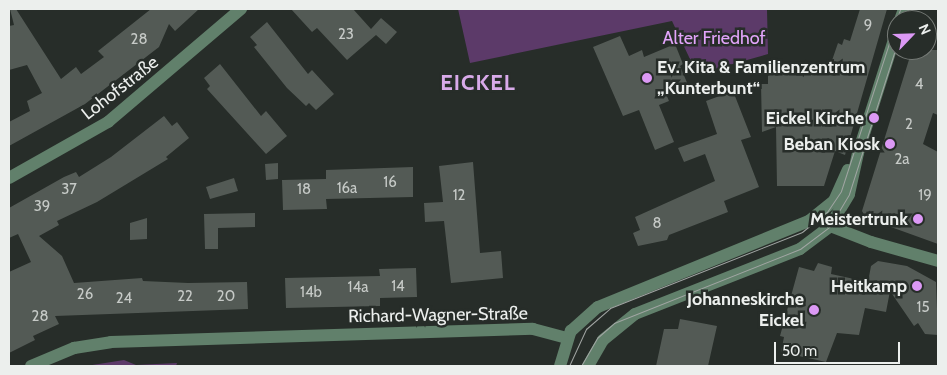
<!DOCTYPE html>
<meta charset="utf-8">
<style>
body{margin:0}
#map{position:relative;width:947px;height:375px;overflow:hidden;background:#272d29;font-family:Cabin,sans-serif}
div>[style]{position:absolute}
.green>*{inset:0;background:#5c3a69}
.building>*{inset:0;background:#535a55}
.minor>*{height:12px;margin:-6px;padding:0 6px;transform-origin:6px;border-radius:6px;background:#61806b}
.tram>*{height:1px;margin:-0.5px;padding:0 0.5px;transform-origin:0.5px;border-radius:0.5px;background:#a1a5a3}
.dots>*{width:14px;height:14px;translate:-50% -50%;box-sizing:border-box;border:2px solid #272d29;border-radius:50%}
span{translate:-50% -50%;white-space:nowrap;text-align:center;line-height:1.15;-webkit-text-stroke:5px #272d29;paint-order:stroke}
.number-label{font-size:15px;color:#c6cac7}
.number-label span{-webkit-text-stroke-width:0}
.park-label{font-size:18px;color:#e2a4fa}
.poi-label{font-size:18px;color:#ecefed;font-weight:700}
.left{translate:0 -50%;text-align:left}
.right{translate:-100% -50%;text-align:right}
.street-label{font-size:18px;color:#ecefed}
.district-label{font-size:22px;color:#d8aae9;font-weight:700;letter-spacing:1px}
.frame{position:absolute;inset:0;border:10px solid #ecefed;pointer-events:none}
.north{position:absolute;left:887px;top:10px;width:50px;height:50px;box-sizing:border-box;background:#272d29;border:1px solid #767b77;border-radius:50%;rotate:66deg;font-size:14px;font-weight:700;line-height:20px;text-align:center;color:#ecefed}
.north::after{content:'';display:block;margin:auto;width:18px;height:22px;background:#dc99f5;clip-path:polygon(50% 0,100% 100%,50% 72%,0 100%)}
.scale{position:absolute;left:774px;top:342px;width:126px;height:22px;box-sizing:border-box;border:2px solid #ecefed;border-top:0;padding-left:6px;font-size:15px;line-height:18px;white-space:nowrap;color:#ecefed;-webkit-text-stroke:4px #272d29;paint-order:stroke}
</style>
<div id="map">
<div class="green">
<i style="clip-path:polygon(458px 9px,767px 9px,768px 54px,697px 74px,672px 21px,470px 63px)"></i>
<i style="clip-path:polygon(124px 360px,136px 365px,177px 363px,176px 366px,86px 366px)"></i>
</div>
<div class="building">
<i style="clip-path:polygon(10px 9px,16px 9px,61px 79px,76px 67px,81px 74px,104px 57px,98px 51px,151px 9px,199px 9px,175px 31px,169px 24px,159px 47px,85px 104px,9px 146px,9px 122px,30px 111px,27px 101px,42px 93px,27px 65px,9px 70px,9px 26px,14px 25px)"></i>
<i style="clip-path:polygon(291px 9px,353px 9px,371px 29px,381px 18px,397px 32px,386px 44px,376px 35px,347px 60px,317px 28px,312px 32px)"></i>
<i style="clip-path:polygon(860px 9px,887px 9px,845px 155px,835px 151px,824px 186px,777px 186px,776px 127px,762px 132px,761px 84px,768px 84px,768px 67px,811px 67px,828px 72px,838px 43px,842px 45px,844px 39px,850px 41px)"></i>
<i style="clip-path:polygon(267px 22px,308px 74px,312px 70px,334px 94px,316px 110px,309px 103px,306px 106px,287px 88px,254px 47px,257px 45px,250px 37px)"></i>
<i style="clip-path:polygon(620px 36px,629px 56px,642px 50px,644px 57px,675px 44px,683px 64px,680px 66px,688px 85px,666px 94px,669px 101px,659px 105px,674px 142px,655px 150px,639px 110px,623px 116px,593px 47px)"></i>
<i style="clip-path:polygon(912px 50px,938px 50px,938px 115px,933px 113px,923px 144px,938px 152px,938px 244px,866px 218px,862px 211px)"></i>
<i style="clip-path:polygon(220px 64px,261px 116px,266px 111px,287px 136px,266px 154px,207px 89px,210px 86px,204px 78px)"></i>
<i style="clip-path:polygon(733px 91px,751px 137px,741px 140px,759px 187px,724px 201px,728px 212px,669px 235px,667px 240px,638px 246px,633px 233px,640px 230px,635px 217px,715px 181px,705px 154px,684px 162px,678px 148px,717px 134px,706px 101px)"></i>
<i style="clip-path:polygon(164px 116px,172px 126px,177px 122px,189px 138px,166px 157px,168px 159px,97px 202px,57px 221px,59px 225px,39px 236px,62px 256px,74px 283px,142px 278px,143px 281px,188px 283px,247px 282px,248px 309px,55px 316px,59px 324px,33px 336px,35px 340px,9px 353px,9px 272px,31px 262px,18px 234px,9px 238px,9px 208px,64px 177px,76px 172px,79px 177px,111px 157px)"></i>
<i style="clip-path:polygon(473px 162px,480px 253px,501px 251px,503px 278px,451px 283px,444px 221px,425px 222px,424px 203px,443px 202px,439px 166px)"></i>
<i style="clip-path:polygon(278px 163px,278px 179px,266px 180px,265px 164px)"></i>
<i style="clip-path:polygon(413px 167px,413px 197px,326px 199px,327px 209px,283px 210px,282px 180px,326px 179px,326px 170px)"></i>
<i style="clip-path:polygon(234px 178px,238px 191px,210px 199px,206px 187px)"></i>
<i style="clip-path:polygon(255px 213px,255px 227px,218px 228px,218px 249px,205px 249px,204px 214px)"></i>
<i style="clip-path:polygon(147px 218px,147px 239px,130px 240px,130px 223px)"></i>
<i style="clip-path:polygon(878px 261px,907px 266px,936px 282px,938px 335px,925px 334px,918px 323px,914px 326px,890px 291px,886px 312px,865px 308px,859px 335px,837px 333px,826px 362px,781px 352px,784px 337px,780px 336px,799px 267px,814px 271px,818px 263px,832px 267px,831px 274px,868px 282px,871px 266px)"></i>
<i style="clip-path:polygon(416px 268px,417px 297px,380px 298px,380px 306px,286px 308px,285px 278px,380px 276px,379px 269px)"></i>
<i style="clip-path:polygon(680px 319px,717px 326px,708px 366px,656px 366px,664px 329px,678px 329px)"></i>
</div>
<div class="minor">
<i style="left:900px;top:20px;width:12px;rotate:-70deg"></i>
<i style="left:9px;top:178px;width:114px;rotate:-29.5deg"></i>
<i style="left:108px;top:122px;width:175px;rotate:-40.4deg"></i>
<i style="left:830px;top:226px;width:44px;rotate:21.3deg"></i>
<i style="left:871px;top:242px;width:70px;rotate:15.8deg"></i>
<i style="left:31px;top:366px;width:47px;rotate:-22.7deg"></i>
<i style="left:74px;top:348px;width:37px;rotate:-9deg"></i>
<i style="left:111px;top:342px;width:422px;rotate:-1.8deg"></i>
<i style="left:533px;top:329px;width:35px;rotate:15deg"></i>
<i style="left:560px;top:366px;width:37px;rotate:-73deg"></i>
<i style="left:571px;top:331px;width:36px;rotate:-42deg"></i>
<i style="left:598px;top:307px;width:228px;rotate:-22.2deg"></i>
<i style="left:809px;top:221px;width:32px;rotate:-39deg"></i>
<i style="left:834px;top:201px;width:34px;rotate:-66deg"></i>
<i style="left:588px;top:366px;width:30px;rotate:-60deg"></i>
<i style="left:603px;top:340px;width:41px;rotate:-39.1deg"></i>
<i style="left:635px;top:314px;width:177px;rotate:-21.5deg"></i>
<i style="left:800px;top:249px;width:38px;rotate:-37deg"></i>
<i style="left:830px;top:226px;width:37px;rotate:-59deg"></i>
<i style="left:849px;top:194px;width:42px;rotate:-77.6deg"></i>
<i style="left:858px;top:153px;width:129px;rotate:-72.4deg"></i>
</div>
<div class="tram">
<i style="left:904px;top:20px;width:12px;rotate:-70deg"></i>
<i style="left:569px;top:366px;width:41px;rotate:-65.3deg"></i>
<i style="left:586px;top:329px;width:32px;rotate:-41deg"></i>
<i style="left:610px;top:308px;width:206px;rotate:-21.6deg"></i>
<i style="left:802px;top:232px;width:32px;rotate:-39deg"></i>
<i style="left:827px;top:212px;width:25px;rotate:-56deg"></i>
<i style="left:841px;top:191px;width:191px;rotate:-72deg"></i>
<i style="left:581px;top:366px;width:32px;rotate:-60deg"></i>
<i style="left:597px;top:338px;width:23px;rotate:-41deg"></i>
<i style="left:614px;top:323px;width:200px;rotate:-21.7deg"></i>
<i style="left:800px;top:249px;width:38px;rotate:-37deg"></i>
<i style="left:830px;top:226px;width:37px;rotate:-59deg"></i>
<i style="left:849px;top:194px;width:157px;rotate:-72.3deg"></i>
</div>
<div class="dots">
<i style="left:647px;top:78px;background:#dc99f5"></i>
<i style="left:874px;top:118px;background:#dc99f5"></i>
<i style="left:890px;top:144px;background:#dc99f5"></i>
<i style="left:918px;top:219px;background:#dc99f5"></i>
<i style="left:917px;top:286px;background:#dc99f5"></i>
<i style="left:814px;top:310px;background:#dc99f5"></i>
</div>
<div class="number-label">
<span style="left:868px;top:26px">9</span>
<span style="left:346px;top:35px">23</span>
<span style="left:139px;top:40px">28</span>
<span style="left:919px;top:85px">4</span>
<span style="left:909px;top:125px">2</span>
<span style="left:902px;top:160px">2a</span>
<span style="left:390px;top:183px">16</span>
<span style="left:347px;top:189px">16a</span>
<span style="left:69px;top:190px">37</span>
<span style="left:304px;top:190px">18</span>
<span style="left:459px;top:196px">12</span>
<span style="left:925px;top:196px">19</span>
<span style="left:42px;top:207px">39</span>
<span style="left:657px;top:224px">8</span>
<span style="left:398px;top:287px">14</span>
<span style="left:358px;top:288px">14a</span>
<span style="left:311px;top:293px">14b</span>
<span style="left:85px;top:295px">26</span>
<span style="left:185px;top:297px">22</span>
<span style="left:226px;top:297px">20</span>
<span style="left:124px;top:299px">24</span>
<span style="left:923px;top:308px">15</span>
<span style="left:40px;top:317px">28</span>
</div>
<div class="park-label">
<span style="left:714px;top:38px">Alter Friedhof</span>
</div>
<div class="poi-label">
<span class="left" style="left:657px;top:78px">Ev. Kita &amp; Familienzentrum<br>„Kunterbunt“</span>
<span class="right" style="left:864px;top:118px">Eickel Kirche</span>
<span class="right" style="left:880px;top:144px">Beban Kiosk</span>
<span class="right" style="left:908px;top:219px">Meistertrunk</span>
<span class="right" style="left:907px;top:286px">Heitkamp</span>
<span class="right" style="left:804px;top:310px">Johanneskirche<br>Eickel</span>
</div>
<div class="street-label">
<span style="left:120px;top:88px;rotate:-38deg">Lohofstraße</span>
<span style="left:438px;top:315px;rotate:-1deg">Richard-Wagner-Straße</span>
</div>
<div class="district-label">
<span style="left:478px;top:83px">EICKEL</span>
</div>
<div class="frame"></div>
<div class="north">N</div>
<div class="scale">50 m</div>
</div>
